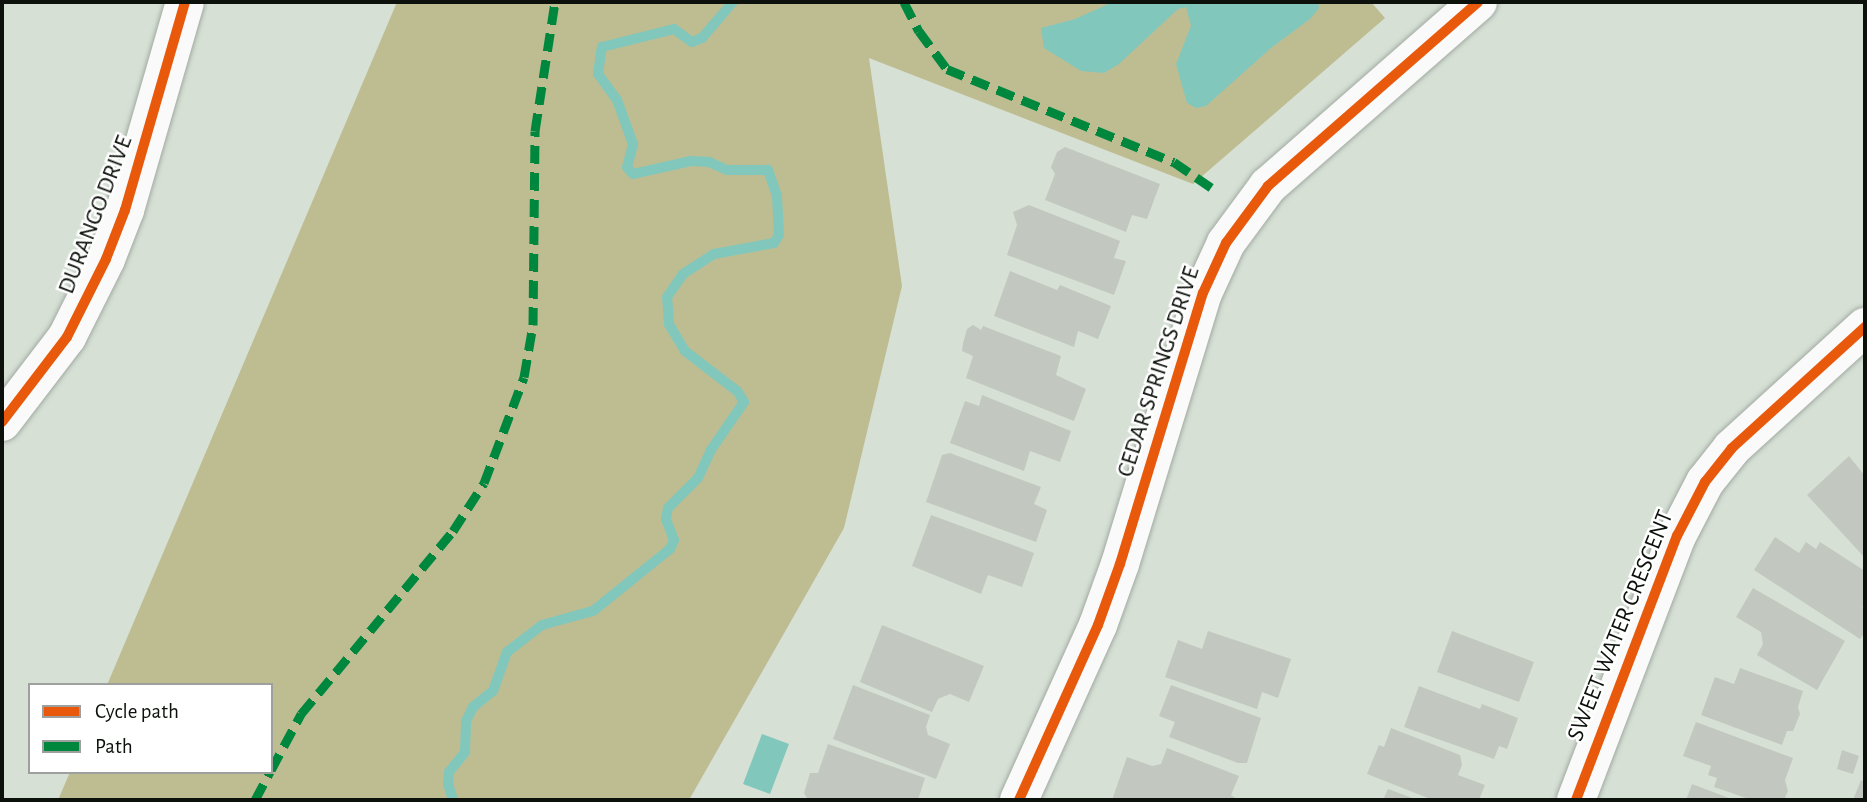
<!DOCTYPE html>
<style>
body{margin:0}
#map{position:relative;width:1867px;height:802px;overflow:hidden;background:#d6e0d5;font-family:"Alegreya Sans",sans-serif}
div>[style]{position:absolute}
.forest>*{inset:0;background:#bebd92}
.water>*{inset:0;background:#82c7bc}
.stream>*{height:10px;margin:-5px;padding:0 5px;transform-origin:5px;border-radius:5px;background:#82c7bc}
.building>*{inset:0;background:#c2c8bf}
.roads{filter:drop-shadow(0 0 2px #a2aaa2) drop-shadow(0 0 2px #a2aaa2)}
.street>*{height:38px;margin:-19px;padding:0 19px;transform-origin:19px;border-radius:19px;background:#f9faf9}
.quiet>*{height:9px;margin-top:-4.5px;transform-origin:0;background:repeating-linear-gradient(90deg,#00873e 0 18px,transparent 0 27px)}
.cycleway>*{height:10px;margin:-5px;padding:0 5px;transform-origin:5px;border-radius:5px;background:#e8590c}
span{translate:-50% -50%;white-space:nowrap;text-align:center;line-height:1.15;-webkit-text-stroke:5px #fff;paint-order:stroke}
.street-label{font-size:24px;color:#0c110b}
.frame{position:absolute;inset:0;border:4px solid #0c110b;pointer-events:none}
.legend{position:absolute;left:28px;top:683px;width:245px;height:91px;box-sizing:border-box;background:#fff;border:2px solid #9ea09d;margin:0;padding:9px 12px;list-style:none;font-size:21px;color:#0c110b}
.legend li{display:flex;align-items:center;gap:14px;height:35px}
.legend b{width:35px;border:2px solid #9ea09d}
</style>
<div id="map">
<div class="forest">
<i style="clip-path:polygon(397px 2px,1371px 2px,1385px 18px,1193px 184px,869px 58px,902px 286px,844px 528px,689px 800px,58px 800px,70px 772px,271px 772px,271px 685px,107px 685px)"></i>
</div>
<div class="water">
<i style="clip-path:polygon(1113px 2px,1318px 2px,1319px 8px,1310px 19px,1271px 48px,1206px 106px,1196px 108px,1187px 103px,1176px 64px,1191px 26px,1186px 7px,1178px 9px,1119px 64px,1104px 73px,1081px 71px,1044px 48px,1041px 28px,1075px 19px)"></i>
<i style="clip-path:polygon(762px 734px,789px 744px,770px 794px,743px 784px)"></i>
</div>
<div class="stream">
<i style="left:453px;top:800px;width:17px;rotate:-107deg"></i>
<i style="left:448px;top:784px;width:12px;rotate:-85deg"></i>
<i style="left:449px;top:772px;width:26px;rotate:-51deg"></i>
<i style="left:465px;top:752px;width:31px;rotate:-88deg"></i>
<i style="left:466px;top:721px;width:16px;rotate:-63deg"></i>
<i style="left:473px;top:707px;width:26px;rotate:-39deg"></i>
<i style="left:493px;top:691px;width:41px;rotate:-70.3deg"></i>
<i style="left:507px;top:652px;width:44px;rotate:-37.6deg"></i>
<i style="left:542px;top:625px;width:53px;rotate:-15.4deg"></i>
<i style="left:593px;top:611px;width:99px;rotate:-38.8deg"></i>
<i style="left:670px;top:549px;width:10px;rotate:-66deg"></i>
<i style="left:674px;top:540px;width:22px;rotate:-111deg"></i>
<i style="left:666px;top:519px;width:11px;rotate:-80deg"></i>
<i style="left:668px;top:508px;width:42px;rotate:-45deg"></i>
<i style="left:698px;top:478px;width:31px;rotate:-65deg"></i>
<i style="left:711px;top:450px;width:58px;rotate:-55.5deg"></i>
<i style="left:744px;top:402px;width:13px;rotate:-122deg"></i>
<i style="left:737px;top:391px;width:66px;rotate:-142.4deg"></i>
<i style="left:685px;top:351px;width:31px;rotate:-121deg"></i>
<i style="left:669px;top:324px;width:27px;rotate:-94deg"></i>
<i style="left:667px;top:297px;width:28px;rotate:-55deg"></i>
<i style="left:683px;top:274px;width:37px;rotate:-33deg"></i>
<i style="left:714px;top:254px;width:61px;rotate:-10.4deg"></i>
<i style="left:774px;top:243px;width:9px;rotate:-58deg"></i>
<i style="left:779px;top:235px;width:39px;rotate:-93deg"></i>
<i style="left:777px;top:196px;width:28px;rotate:-109deg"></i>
<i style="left:768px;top:170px;width:41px;rotate:180deg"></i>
<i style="left:727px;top:170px;width:20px;rotate:-156deg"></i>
<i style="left:709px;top:162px;width:18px;rotate:-177deg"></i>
<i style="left:691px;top:161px;width:59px;rotate:167.4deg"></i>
<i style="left:633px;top:174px;width:9px;rotate:-131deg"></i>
<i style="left:627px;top:167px;width:24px;rotate:-75deg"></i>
<i style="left:633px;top:144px;width:47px;rotate:-110deg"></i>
<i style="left:617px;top:100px;width:32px;rotate:-126deg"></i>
<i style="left:598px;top:74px;width:27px;rotate:-82deg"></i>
<i style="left:602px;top:47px;width:74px;rotate:-14deg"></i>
<i style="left:674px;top:29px;width:22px;rotate:36deg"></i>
<i style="left:692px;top:42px;width:11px;rotate:-22deg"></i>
<i style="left:702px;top:38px;width:48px;rotate:-49.3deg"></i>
</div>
<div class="building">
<i style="clip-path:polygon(1065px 147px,1160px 184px,1147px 219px,1132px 215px,1126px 232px,1045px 200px,1055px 174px,1051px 167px,1057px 152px)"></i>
<i style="clip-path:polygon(1029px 205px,1120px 241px,1114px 258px,1126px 261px,1114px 295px,1007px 255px,1017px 225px,1013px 212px)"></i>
<i style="clip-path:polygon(1010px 271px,1057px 290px,1060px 285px,1111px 306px,1098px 339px,1078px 331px,1074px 347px,994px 316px)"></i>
<i style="clip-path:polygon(973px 325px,981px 330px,983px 326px,1061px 356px,1056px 375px,1086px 389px,1074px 421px,966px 378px,973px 356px,962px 351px,963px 343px,967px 329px)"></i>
<i style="clip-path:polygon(982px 395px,1071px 431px,1060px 462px,1030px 451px,1024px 471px,950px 443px,965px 401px,979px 406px)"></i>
<i style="clip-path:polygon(950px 453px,1041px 487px,1034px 504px,1047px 510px,1036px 542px,926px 502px,942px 455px)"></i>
<i style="clip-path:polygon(1849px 456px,1865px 476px,1865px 558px,1807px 495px)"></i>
<i style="clip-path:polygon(931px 515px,1034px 553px,1022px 587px,988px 575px,981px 594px,912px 566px)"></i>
<i style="clip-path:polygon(1775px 537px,1799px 553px,1806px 542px,1816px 549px,1820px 542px,1865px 571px,1865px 603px,1862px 607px,1865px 609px,1865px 632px,1860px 639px,1754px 570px)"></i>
<i style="clip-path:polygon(1753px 588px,1845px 641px,1817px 690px,1757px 655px,1763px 644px,1761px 632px,1736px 617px)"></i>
<i style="clip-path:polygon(882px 625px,984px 666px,969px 702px,950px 694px,938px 699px,932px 712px,860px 682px)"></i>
<i style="clip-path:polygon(1208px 631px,1291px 659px,1278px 698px,1262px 692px,1257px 709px,1165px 677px,1178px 640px,1202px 649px)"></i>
<i style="clip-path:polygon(1452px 631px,1534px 662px,1519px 702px,1437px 672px)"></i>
<i style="clip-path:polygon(1740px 668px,1803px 691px,1798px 707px,1800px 714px,1793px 731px,1787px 731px,1782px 745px,1701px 715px,1715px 677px,1734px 684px)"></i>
<i style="clip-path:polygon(853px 685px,930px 715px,926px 727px,928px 735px,950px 744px,936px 779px,833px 739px)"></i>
<i style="clip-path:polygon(1171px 685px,1261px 718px,1247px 763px,1238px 763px,1169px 737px,1175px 722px,1159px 716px)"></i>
<i style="clip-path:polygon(1419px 686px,1480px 709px,1482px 704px,1518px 718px,1507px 749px,1499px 746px,1494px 759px,1404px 727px)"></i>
<i style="clip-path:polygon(1696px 722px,1793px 758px,1785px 780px,1788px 791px,1784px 800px,1752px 800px,1714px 787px,1717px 778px,1708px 775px,1711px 766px,1683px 756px)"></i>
<i style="clip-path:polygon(1391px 728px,1460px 755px,1462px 765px,1458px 775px,1485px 785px,1479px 800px,1433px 800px,1367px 774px,1379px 745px,1384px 747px)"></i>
<i style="clip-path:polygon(828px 744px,925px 778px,918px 800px,808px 800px,804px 793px,810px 773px,818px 773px)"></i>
<i style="clip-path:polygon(1167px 748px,1239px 776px,1231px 795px,1238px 800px,1112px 800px,1127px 757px,1152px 766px,1161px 764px)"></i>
<i style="clip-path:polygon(1842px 750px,1859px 756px,1853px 774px,1837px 769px)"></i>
<i style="clip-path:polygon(1861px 780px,1865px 782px,1865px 800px,1853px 800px)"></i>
<i style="clip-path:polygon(1692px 784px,1734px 800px,1686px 800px)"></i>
<i style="clip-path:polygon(1388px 789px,1418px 800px,1383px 800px)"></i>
</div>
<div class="roads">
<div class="street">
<i style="left:2px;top:422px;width:107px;rotate:-52.6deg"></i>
<i style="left:67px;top:337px;width:87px;rotate:-63.4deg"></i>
<i style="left:106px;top:259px;width:53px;rotate:-68.8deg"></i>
<i style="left:125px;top:210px;width:216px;rotate:-73.9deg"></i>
<i style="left:1019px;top:800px;width:192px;rotate:-65.7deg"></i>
<i style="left:1098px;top:625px;width:65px;rotate:-70.2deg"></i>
<i style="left:1120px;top:564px;width:283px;rotate:-73deg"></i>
<i style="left:1203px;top:293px;width:55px;rotate:-65.3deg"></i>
<i style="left:1226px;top:243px;width:71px;rotate:-53.6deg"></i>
<i style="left:1268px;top:186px;width:279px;rotate:-41.2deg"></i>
<i style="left:1576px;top:800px;width:283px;rotate:-69.1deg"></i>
<i style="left:1677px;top:536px;width:61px;rotate:-62.6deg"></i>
<i style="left:1705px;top:482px;width:43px;rotate:-51.5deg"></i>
<i style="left:1732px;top:448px;width:180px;rotate:-42.3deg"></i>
</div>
</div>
<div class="quiet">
<i style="left:904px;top:2px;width:33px;rotate:63deg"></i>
<i style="left:919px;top:31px;width:47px;rotate:53.6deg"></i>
<i style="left:947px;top:69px;width:245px;rotate:22.3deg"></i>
<i style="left:1174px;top:162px;width:46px;rotate:34.4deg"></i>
<i style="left:271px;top:770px;width:64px;rotate:-61.8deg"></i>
<i style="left:301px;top:714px;width:238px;rotate:-50.3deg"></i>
<i style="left:453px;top:531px;width:57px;rotate:-57.1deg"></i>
<i style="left:484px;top:483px;width:113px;rotate:-69.3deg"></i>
<i style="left:524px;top:377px;width:53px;rotate:-80.2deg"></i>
<i style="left:533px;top:325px;width:194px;rotate:-89.4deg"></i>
<i style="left:535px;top:131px;width:131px;rotate:-81.2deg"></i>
<i style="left:255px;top:800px;width:32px;rotate:-62deg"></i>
</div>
<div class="cycleway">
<i style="left:2px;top:422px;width:107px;rotate:-52.6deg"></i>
<i style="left:67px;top:337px;width:87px;rotate:-63.4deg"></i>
<i style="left:106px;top:259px;width:53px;rotate:-68.8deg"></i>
<i style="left:125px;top:210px;width:216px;rotate:-73.9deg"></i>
<i style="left:1019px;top:800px;width:192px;rotate:-65.7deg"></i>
<i style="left:1098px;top:625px;width:65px;rotate:-70.2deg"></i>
<i style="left:1120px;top:564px;width:283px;rotate:-73deg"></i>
<i style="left:1203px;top:293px;width:55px;rotate:-65.3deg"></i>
<i style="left:1226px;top:243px;width:71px;rotate:-53.6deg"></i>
<i style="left:1268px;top:186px;width:279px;rotate:-41.2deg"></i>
<i style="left:1576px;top:800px;width:283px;rotate:-69.1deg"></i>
<i style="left:1677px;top:536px;width:61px;rotate:-62.6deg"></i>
<i style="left:1705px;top:482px;width:43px;rotate:-51.5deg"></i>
<i style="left:1732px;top:448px;width:180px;rotate:-42.3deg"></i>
</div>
<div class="street-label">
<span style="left:96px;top:215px;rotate:-69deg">DURANGO DRIVE</span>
<span style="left:1159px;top:372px;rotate:-72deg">CEDAR SPRINGS DRIVE</span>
<span style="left:1621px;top:626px;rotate:-68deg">SWEET WATER CRESCENT</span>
</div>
<div class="frame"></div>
<ul class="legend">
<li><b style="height:9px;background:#e8590c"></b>Cycle path</li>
<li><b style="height:9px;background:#00873e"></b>Path</li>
</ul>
</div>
